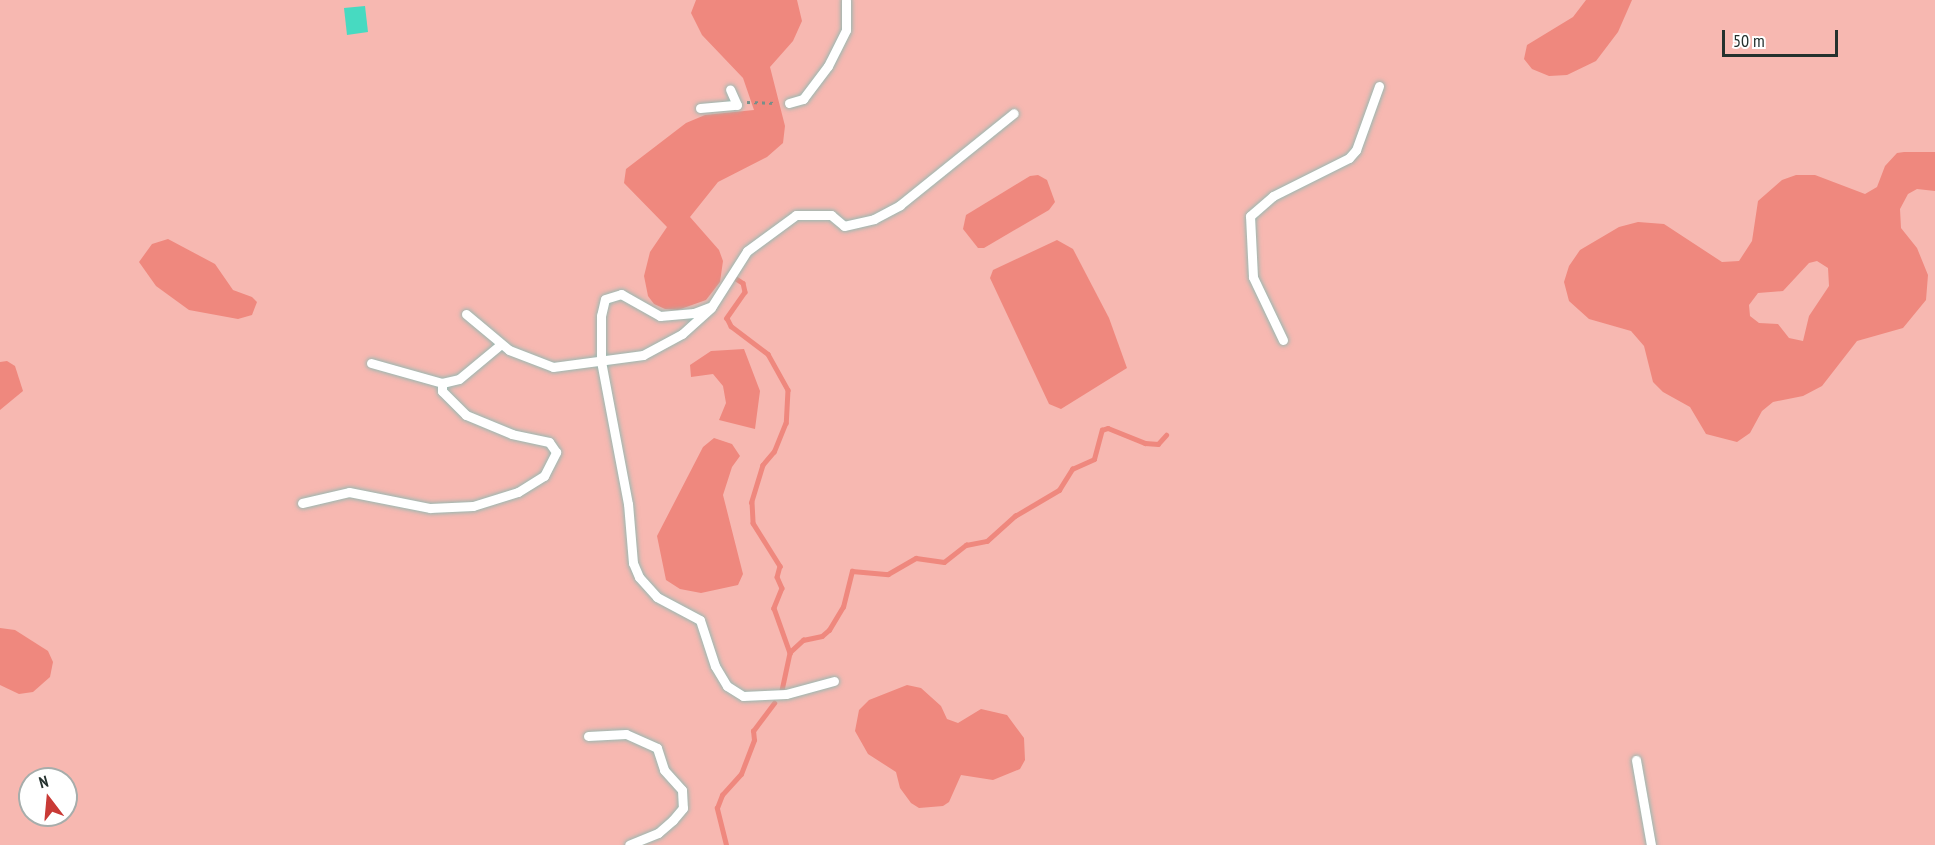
<!DOCTYPE html>
<style>
body{margin:0}
#map{position:relative;width:1935px;height:845px;overflow:hidden;background:#c8e8e0;font-family:"PT Sans Narrow",sans-serif}
div>[style]{position:absolute}
.green>*{inset:0;background:#f7b8b1}
.water>*{inset:0;background:#ef887e}
.stream>*{height:4.5px;margin:-2.25px;padding:0 2.25px;transform-origin:2.25px;border-radius:2.25px;background:#ef887e}
.building>*{inset:0;background:#47dac1}
.path>*{height:3px;margin-top:-1.5px;transform-origin:0;background:repeating-linear-gradient(90deg,#788f89 0 3px,transparent 0 7.5px)}
.roads{filter:drop-shadow(0 0 2px #99b8b1) drop-shadow(0 0 2px #99b8b1)}
.service>*{height:9px;margin:-4.5px;padding:0 4.5px;transform-origin:4.5px;border-radius:4.5px;background:#fff}
span{translate:-50% -50%;white-space:nowrap;text-align:center;line-height:1.15;-webkit-text-stroke:4.5px #fff;paint-order:stroke}
.north{position:absolute;left:18px;top:767px;width:60px;height:60px;box-sizing:border-box;background:#fff;border:2px solid #a7adab;border-radius:50%;rotate:344deg;font-size:16px;font-weight:700;line-height:24px;text-align:center;color:#24312e}
.north::after{content:'';display:block;margin:auto;width:21px;height:27px;background:#c93a36;clip-path:polygon(50% 0,100% 100%,50% 72%,0 100%)}
.scale{position:absolute;left:1722px;top:30px;width:116px;height:27px;box-sizing:border-box;border:3px solid #24312e;border-top:0;padding-left:8px;font-size:18px;line-height:21px;white-space:nowrap;color:#24312e;-webkit-text-stroke:4px #fff;paint-order:stroke}
</style>
<div id="map">
<div class="green">
<i style="clip-path:polygon(evenodd,0 0,1935px 0,1935px 845px,0 845px,0 0,30px 779px,66px 779px,66px 815px,30px 815px,30px 779px)"></i>
</div>
<div class="water">
<i style="clip-path:polygon(696px 0,797px 0,802px 21px,793px 41px,770px 67px,785px 126px,783px 143px,767px 157px,718px 182px,690px 217px,719px 250px,723px 261px,720px 282px,706px 300px,678px 310px,665px 309px,654px 304px,648px 296px,644px 276px,650px 252px,667px 227px,624px 183px,626px 169px,686px 123px,705px 115px,754px 110px,743px 78px,702px 35px,691px 13px)"></i>
<i style="clip-path:polygon(1586px 0,1632px 0,1618px 32px,1596px 61px,1567px 75px,1549px 76px,1532px 69px,1524px 59px,1527px 45px,1573px 17px)"></i>
<i style="clip-path:polygon(evenodd,1904px 152px,1935px 152px,1935px 191px,1917px 189px,1908px 194px,1900px 209px,1901px 228px,1917px 248px,1928px 275px,1926px 300px,1903px 328px,1857px 341px,1822px 386px,1803px 396px,1773px 402px,1762px 411px,1750px 433px,1737px 442px,1706px 434px,1690px 407px,1663px 392px,1653px 382px,1644px 346px,1631px 331px,1589px 319px,1569px 301px,1564px 282px,1569px 266px,1580px 250px,1619px 227px,1638px 222px,1664px 224px,1722px 262px,1739px 261px,1752px 241px,1758px 201px,1782px 180px,1796px 175px,1815px 175px,1865px 194px,1877px 187px,1885px 166px,1897px 153px,1904px 152px,1817px 261px,1828px 268px,1829px 286px,1809px 316px,1803px 341px,1789px 338px,1778px 324px,1759px 323px,1750px 316px,1749px 305px,1758px 293px,1783px 291px,1809px 263px,1817px 261px)"></i>
<i style="clip-path:polygon(1038px 175px,1047px 180px,1055px 202px,1049px 210px,984px 248px,978px 248px,963px 229px,966px 215px,1030px 176px)"></i>
<i style="clip-path:polygon(168px 239px,215px 264px,233px 290px,252px 297px,257px 302px,252px 315px,238px 319px,189px 310px,156px 286px,139px 262px,152px 244px)"></i>
<i style="clip-path:polygon(1057px 240px,1073px 249px,1109px 318px,1127px 368px,1061px 409px,1049px 404px,990px 278px,993px 270px)"></i>
<i style="clip-path:polygon(744px 349px,760px 391px,755px 429px,719px 420px,726px 403px,723px 386px,713px 374px,691px 377px,690px 365px,711px 351px)"></i>
<i style="clip-path:polygon(7px 361px,15px 366px,23px 391px,0 410px,0 362px)"></i>
<i style="clip-path:polygon(714px 438px,732px 444px,740px 456px,732px 467px,723px 495px,743px 574px,738px 585px,701px 593px,680px 589px,666px 580px,657px 536px,703px 447px)"></i>
<i style="clip-path:polygon(0 628px,15px 630px,48px 651px,53px 662px,50px 677px,33px 692px,19px 694px,0 685px)"></i>
<i style="clip-path:polygon(907px 685px,921px 688px,941px 706px,947px 719px,958px 723px,981px 709px,1007px 715px,1024px 738px,1025px 760px,1020px 769px,993px 780px,961px 775px,949px 802px,943px 806px,919px 808px,911px 803px,900px 788px,896px 772px,868px 754px,855px 731px,859px 710px,869px 700px)"></i>
</div>
<div class="stream">
<i style="left:735px;top:278px;width:9px;rotate:32deg"></i>
<i style="left:743px;top:283px;width:9px;rotate:77deg"></i>
<i style="left:745px;top:292px;width:32px;rotate:125deg"></i>
<i style="left:727px;top:318px;width:9px;rotate:63deg"></i>
<i style="left:731px;top:326px;width:46px;rotate:37.1deg"></i>
<i style="left:768px;top:354px;width:41px;rotate:60.9deg"></i>
<i style="left:788px;top:390px;width:33px;rotate:93deg"></i>
<i style="left:786px;top:423px;width:31px;rotate:112deg"></i>
<i style="left:774px;top:452px;width:17px;rotate:130deg"></i>
<i style="left:763px;top:465px;width:39px;rotate:107deg"></i>
<i style="left:752px;top:502px;width:21px;rotate:87deg"></i>
<i style="left:753px;top:523px;width:51px;rotate:57.9deg"></i>
<i style="left:780px;top:566px;width:11px;rotate:105deg"></i>
<i style="left:777px;top:577px;width:12px;rotate:66deg"></i>
<i style="left:782px;top:588px;width:22px;rotate:112deg"></i>
<i style="left:774px;top:608px;width:48px;rotate:70.4deg"></i>
<i style="left:790px;top:653px;width:39px;rotate:102deg"></i>
<i style="left:790px;top:652px;width:18px;rotate:-43deg"></i>
<i style="left:803px;top:640px;width:19px;rotate:-12deg"></i>
<i style="left:822px;top:636px;width:9px;rotate:-41deg"></i>
<i style="left:829px;top:630px;width:27px;rotate:-59deg"></i>
<i style="left:843px;top:607px;width:37px;rotate:-76deg"></i>
<i style="left:852px;top:571px;width:36px;rotate:5deg"></i>
<i style="left:888px;top:574px;width:32px;rotate:-30deg"></i>
<i style="left:916px;top:558px;width:28px;rotate:8deg"></i>
<i style="left:944px;top:562px;width:28px;rotate:-38deg"></i>
<i style="left:966px;top:545px;width:21px;rotate:-11deg"></i>
<i style="left:987px;top:541px;width:38px;rotate:-42deg"></i>
<i style="left:1015px;top:516px;width:51px;rotate:-30.6deg"></i>
<i style="left:1059px;top:490px;width:25px;rotate:-58deg"></i>
<i style="left:1072px;top:469px;width:24px;rotate:-24deg"></i>
<i style="left:1094px;top:459px;width:30px;rotate:-75deg"></i>
<i style="left:1102px;top:430px;width:6px;rotate:-18deg"></i>
<i style="left:1108px;top:428px;width:40px;rotate:22deg"></i>
<i style="left:1145px;top:443px;width:13px;rotate:4deg"></i>
<i style="left:1158px;top:444px;width:12px;rotate:-48deg"></i>
<i style="left:726px;top:845px;width:38px;rotate:-104deg"></i>
<i style="left:717px;top:808px;width:14px;rotate:-69deg"></i>
<i style="left:722px;top:795px;width:28px;rotate:-48deg"></i>
<i style="left:741px;top:774px;width:36px;rotate:-69deg"></i>
<i style="left:754px;top:740px;width:9px;rotate:-96deg"></i>
<i style="left:753px;top:731px;width:35px;rotate:-53deg"></i>
</div>
<div class="building">
<i style="clip-path:polygon(365px 6px,368px 32px,347px 35px,344px 8px)"></i>
</div>
<div class="path">
<i style="left:747px;top:102px;width:30px;rotate:2deg"></i>
</div>
<div class="roads">
<div class="service">
<i style="left:789px;top:103px;width:15px;rotate:-16deg"></i>
<i style="left:803px;top:99px;width:41px;rotate:-52.9deg"></i>
<i style="left:828px;top:66px;width:40px;rotate:-63.4deg"></i>
<i style="left:846px;top:30px;width:30px;rotate:-90deg"></i>
<i style="left:700px;top:108px;width:37px;rotate:-5deg"></i>
<i style="left:737px;top:105px;width:17px;rotate:-114deg"></i>
<i style="left:466px;top:314px;width:56px;rotate:39.9deg"></i>
<i style="left:509px;top:350px;width:47px;rotate:21.1deg"></i>
<i style="left:553px;top:367px;width:91px;rotate:-7.6deg"></i>
<i style="left:643px;top:355px;width:44px;rotate:-28.3deg"></i>
<i style="left:682px;top:334px;width:39px;rotate:-42deg"></i>
<i style="left:1283px;top:340px;width:70px;rotate:-115.5deg"></i>
<i style="left:1253px;top:277px;width:61px;rotate:-92.8deg"></i>
<i style="left:1250px;top:216px;width:30px;rotate:-41deg"></i>
<i style="left:1273px;top:196px;width:85px;rotate:-26.6deg"></i>
<i style="left:1349px;top:158px;width:11px;rotate:-49deg"></i>
<i style="left:1356px;top:150px;width:68px;rotate:-70.2deg"></i>
<i style="left:371px;top:363px;width:74px;rotate:15.7deg"></i>
<i style="left:442px;top:383px;width:17px;rotate:-13deg"></i>
<i style="left:459px;top:379px;width:53px;rotate:-39.7deg"></i>
<i style="left:302px;top:503px;width:48px;rotate:-13.2deg"></i>
<i style="left:349px;top:492px;width:83px;rotate:11.2deg"></i>
<i style="left:430px;top:508px;width:43px;rotate:-2.7deg"></i>
<i style="left:473px;top:506px;width:47px;rotate:-17.3deg"></i>
<i style="left:518px;top:492px;width:31px;rotate:-32deg"></i>
<i style="left:544px;top:476px;width:27px;rotate:-63deg"></i>
<i style="left:556px;top:452px;width:12px;rotate:-125deg"></i>
<i style="left:549px;top:442px;width:38px;rotate:-168deg"></i>
<i style="left:512px;top:434px;width:50px;rotate:-157.6deg"></i>
<i style="left:466px;top:415px;width:34px;rotate:-135deg"></i>
<i style="left:442px;top:391px;width:8px;rotate:-90deg"></i>
<i style="left:834px;top:681px;width:50px;rotate:164.8deg"></i>
<i style="left:786px;top:694px;width:43px;rotate:177.3deg"></i>
<i style="left:743px;top:696px;width:19px;rotate:-148deg"></i>
<i style="left:727px;top:686px;width:23px;rotate:-121deg"></i>
<i style="left:715px;top:666px;width:48px;rotate:-108.1deg"></i>
<i style="left:700px;top:620px;width:49px;rotate:-151.9deg"></i>
<i style="left:657px;top:597px;width:27px;rotate:-132deg"></i>
<i style="left:639px;top:577px;width:15px;rotate:-113deg"></i>
<i style="left:633px;top:563px;width:59px;rotate:-94.8deg"></i>
<i style="left:628px;top:504px;width:146px;rotate:-100.7deg"></i>
<i style="left:601px;top:361px;width:45px;rotate:-90deg"></i>
<i style="left:601px;top:316px;width:17px;rotate:-77deg"></i>
<i style="left:605px;top:299px;width:17px;rotate:-17deg"></i>
<i style="left:621px;top:294px;width:45px;rotate:29.4deg"></i>
<i style="left:660px;top:316px;width:34px;rotate:-5deg"></i>
<i style="left:694px;top:313px;width:19px;rotate:-21deg"></i>
<i style="left:712px;top:306px;width:65px;rotate:-57.5deg"></i>
<i style="left:747px;top:251px;width:61px;rotate:-36.3deg"></i>
<i style="left:796px;top:215px;width:35px"></i>
<i style="left:831px;top:215px;width:17px;rotate:40deg"></i>
<i style="left:844px;top:226px;width:31px;rotate:-13deg"></i>
<i style="left:874px;top:219px;width:30px;rotate:-28deg"></i>
<i style="left:900px;top:205px;width:146px;rotate:-38.9deg"></i>
<i style="left:588px;top:736px;width:38px;rotate:-3deg"></i>
<i style="left:626px;top:734px;width:34px;rotate:24deg"></i>
<i style="left:657px;top:748px;width:23px;rotate:72deg"></i>
<i style="left:664px;top:770px;width:27px;rotate:48deg"></i>
<i style="left:682px;top:790px;width:18px;rotate:87deg"></i>
<i style="left:683px;top:808px;width:16px;rotate:130deg"></i>
<i style="left:673px;top:820px;width:20px;rotate:139deg"></i>
<i style="left:658px;top:833px;width:31px;rotate:158deg"></i>
<i style="left:1636px;top:760px;width:86px;rotate:80deg"></i>
</div>
</div>
<div class="north">N</div>
<div class="scale">50 m</div>
</div>
